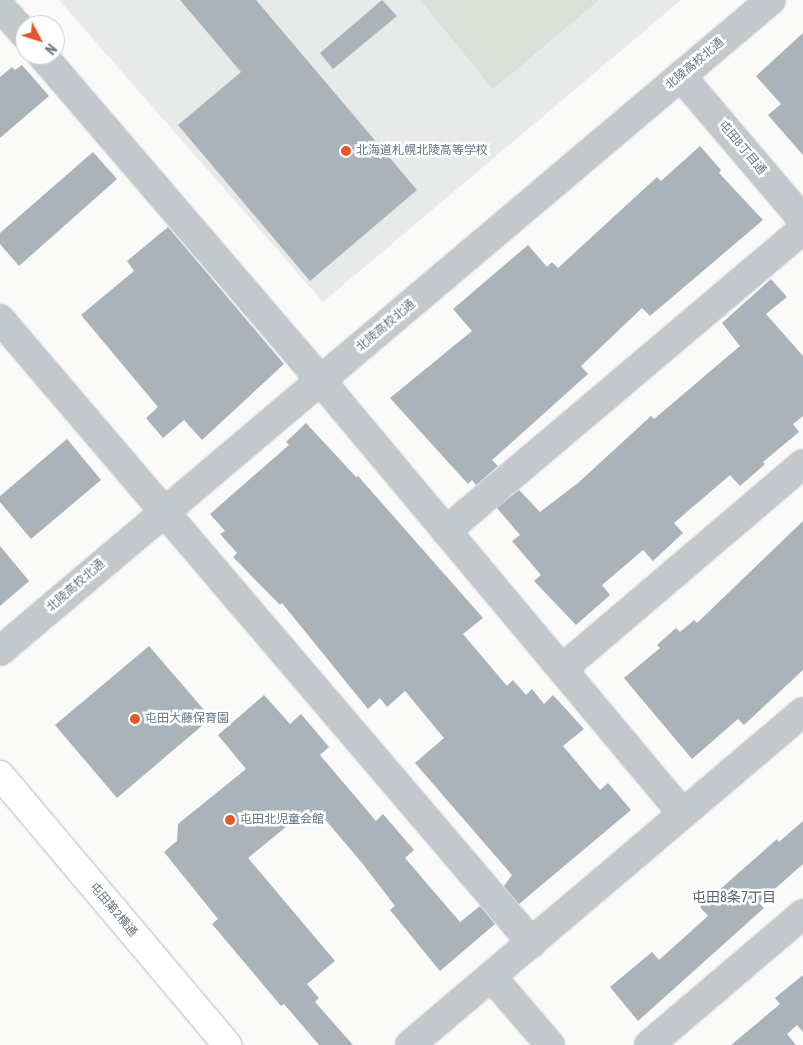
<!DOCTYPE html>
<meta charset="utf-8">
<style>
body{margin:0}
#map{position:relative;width:803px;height:1045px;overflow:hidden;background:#fafaf8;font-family:"Roboto Condensed","Noto Sans JP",sans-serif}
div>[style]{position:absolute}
.built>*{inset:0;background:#e8e9e9}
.green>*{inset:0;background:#dadfd7}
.building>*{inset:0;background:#aab3b9}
.roads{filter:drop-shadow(0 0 1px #b3babf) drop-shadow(0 0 1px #b3babf)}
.street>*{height:28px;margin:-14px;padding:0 14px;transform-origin:14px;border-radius:14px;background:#c3c8cc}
.secondary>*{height:28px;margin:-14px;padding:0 14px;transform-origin:14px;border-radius:14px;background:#fff}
.dots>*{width:14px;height:14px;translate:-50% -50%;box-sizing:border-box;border:2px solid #fff;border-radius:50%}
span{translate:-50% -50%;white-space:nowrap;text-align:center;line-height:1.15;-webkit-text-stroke:5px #fff;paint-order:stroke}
.street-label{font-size:12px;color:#657683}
.poi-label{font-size:12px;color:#657683}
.left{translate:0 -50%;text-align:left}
.neighbourhood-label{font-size:14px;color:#57646e}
.north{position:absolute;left:15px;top:15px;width:50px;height:50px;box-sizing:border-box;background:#fff;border:1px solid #c1c8cd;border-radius:50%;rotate:130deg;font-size:14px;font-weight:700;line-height:20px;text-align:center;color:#657683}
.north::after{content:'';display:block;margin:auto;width:18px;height:22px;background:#e4572e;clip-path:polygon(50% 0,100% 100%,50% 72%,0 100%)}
</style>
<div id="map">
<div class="built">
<i style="clip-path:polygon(59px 0,681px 0,323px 302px)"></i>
</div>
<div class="green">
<i style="clip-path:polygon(420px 0,599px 0,493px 89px)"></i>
</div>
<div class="building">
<i style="clip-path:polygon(180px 0,256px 0,417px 190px,310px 281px,178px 125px,241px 72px)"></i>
<i style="clip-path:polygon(382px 0,397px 16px,333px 69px,320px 53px)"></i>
<i style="clip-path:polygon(803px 33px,803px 155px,768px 115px,781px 104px,756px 76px)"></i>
<i style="clip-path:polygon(22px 65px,49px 96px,0 138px,0 77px,12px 67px,15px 70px)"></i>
<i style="clip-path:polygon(700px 146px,721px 170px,719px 173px,763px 220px,650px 316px,642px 308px,581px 366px,588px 374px,492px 460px,498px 466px,476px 485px,472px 480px,468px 484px,390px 398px,472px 331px,453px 309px,528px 245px,547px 267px,552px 262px,558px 268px,657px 177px,661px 181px)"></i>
<i style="clip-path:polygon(93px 152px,117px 179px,19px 266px,0 244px,0 233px)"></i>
<i style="clip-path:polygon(168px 227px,284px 364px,202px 440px,184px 420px,163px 438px,146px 418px,158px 407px,81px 315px,134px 271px,127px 261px)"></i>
<i style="clip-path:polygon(771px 279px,787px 297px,766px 314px,803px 356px,803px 416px,793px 424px,799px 432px,763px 462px,765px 464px,740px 486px,730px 475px,674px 523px,683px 533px,653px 561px,643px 550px,602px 585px,610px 595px,576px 625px,534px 581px,541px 575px,512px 541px,520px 535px,497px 508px,519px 490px,540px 512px,578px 483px,651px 416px,654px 419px,740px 346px,722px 323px)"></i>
<i style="clip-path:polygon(306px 423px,356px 477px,358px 476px,483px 618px,463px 634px,507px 686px,513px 680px,526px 695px,532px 689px,544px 704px,553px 695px,584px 729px,563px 746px,600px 790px,608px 783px,631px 810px,519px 904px,504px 886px,512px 875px,415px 763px,444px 738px,405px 691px,387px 707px,380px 698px,368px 709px,282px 603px,280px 605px,233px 557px,237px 553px,220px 534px,225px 531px,210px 514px,289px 445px,286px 442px)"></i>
<i style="clip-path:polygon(67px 439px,101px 480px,31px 539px,0 502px,0 496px)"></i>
<i style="clip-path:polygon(803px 521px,803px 670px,744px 725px,738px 719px,692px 759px,624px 678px,660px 648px,657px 645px,676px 628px,680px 632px,694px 620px,697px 623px)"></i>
<i style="clip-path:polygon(0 546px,29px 581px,0 606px)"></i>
<i style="clip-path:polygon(149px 646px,211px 718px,117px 798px,55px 725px)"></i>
<i style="clip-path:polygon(264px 695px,290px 724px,301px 714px,329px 747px,320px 755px,376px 821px,383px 814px,414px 850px,405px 858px,460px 922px,480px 906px,495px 924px,440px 971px,390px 910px,395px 906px,362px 863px,323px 817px,319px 821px,308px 809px,248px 858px,335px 961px,307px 984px,319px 998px,315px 1002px,353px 1045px,319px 1045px,284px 1004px,281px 1006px,212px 924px,218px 919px,164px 852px,177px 841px,178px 824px,246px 769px,218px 735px)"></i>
<i style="clip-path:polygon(803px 821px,803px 864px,759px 903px,764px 908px,638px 1021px,610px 987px,652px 952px,659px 960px,708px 916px,700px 907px,777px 839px,779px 842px)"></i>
<i style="clip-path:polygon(803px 975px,803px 1032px,797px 1025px,787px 1034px,796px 1045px,731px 1045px,780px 1004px,775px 998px)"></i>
</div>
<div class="roads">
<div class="street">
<i style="left:0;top:6px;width:38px;rotate:49deg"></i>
<i style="left:42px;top:55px;width:429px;rotate:49.4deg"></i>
<i style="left:321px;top:381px;width:564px;rotate:50.1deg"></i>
<i style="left:681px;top:76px;width:189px;rotate:49.7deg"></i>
<i style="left:0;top:319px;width:820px;rotate:49.55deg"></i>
<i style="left:446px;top:531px;width:468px;rotate:-40.2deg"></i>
<i style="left:0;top:651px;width:1009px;rotate:-40.18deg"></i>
<i style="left:562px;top:669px;width:316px;rotate:-40.4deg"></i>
<i style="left:491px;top:976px;width:91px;rotate:49.5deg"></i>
<i style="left:410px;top:1045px;width:515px;rotate:-40.28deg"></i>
<i style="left:649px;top:1045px;width:202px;rotate:-40.4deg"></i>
</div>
<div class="secondary">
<i style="left:0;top:775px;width:353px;rotate:49.9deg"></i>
</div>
</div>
<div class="dots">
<i style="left:346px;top:151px;background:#e4572e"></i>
<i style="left:135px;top:719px;background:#e4572e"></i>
<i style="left:230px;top:820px;background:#e4572e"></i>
</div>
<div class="street-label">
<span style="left:695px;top:64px;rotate:-40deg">北陵高校北通</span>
<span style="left:742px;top:148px;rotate:50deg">屯田8丁目通</span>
<span style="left:386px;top:326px;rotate:-40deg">北陵高校北通</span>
<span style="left:76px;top:586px;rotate:-41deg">北陵高校北通</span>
<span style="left:113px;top:910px;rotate:50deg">屯田第2横通</span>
</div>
<div class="poi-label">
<span class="left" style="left:356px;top:151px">北海道札幌北陵高等学校</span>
<span class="left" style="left:145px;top:719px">屯田大藤保育園</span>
<span class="left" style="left:240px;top:820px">屯田北児童会館</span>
</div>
<div class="neighbourhood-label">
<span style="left:734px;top:897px">屯田8条7丁目</span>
</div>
<div class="north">N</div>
</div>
